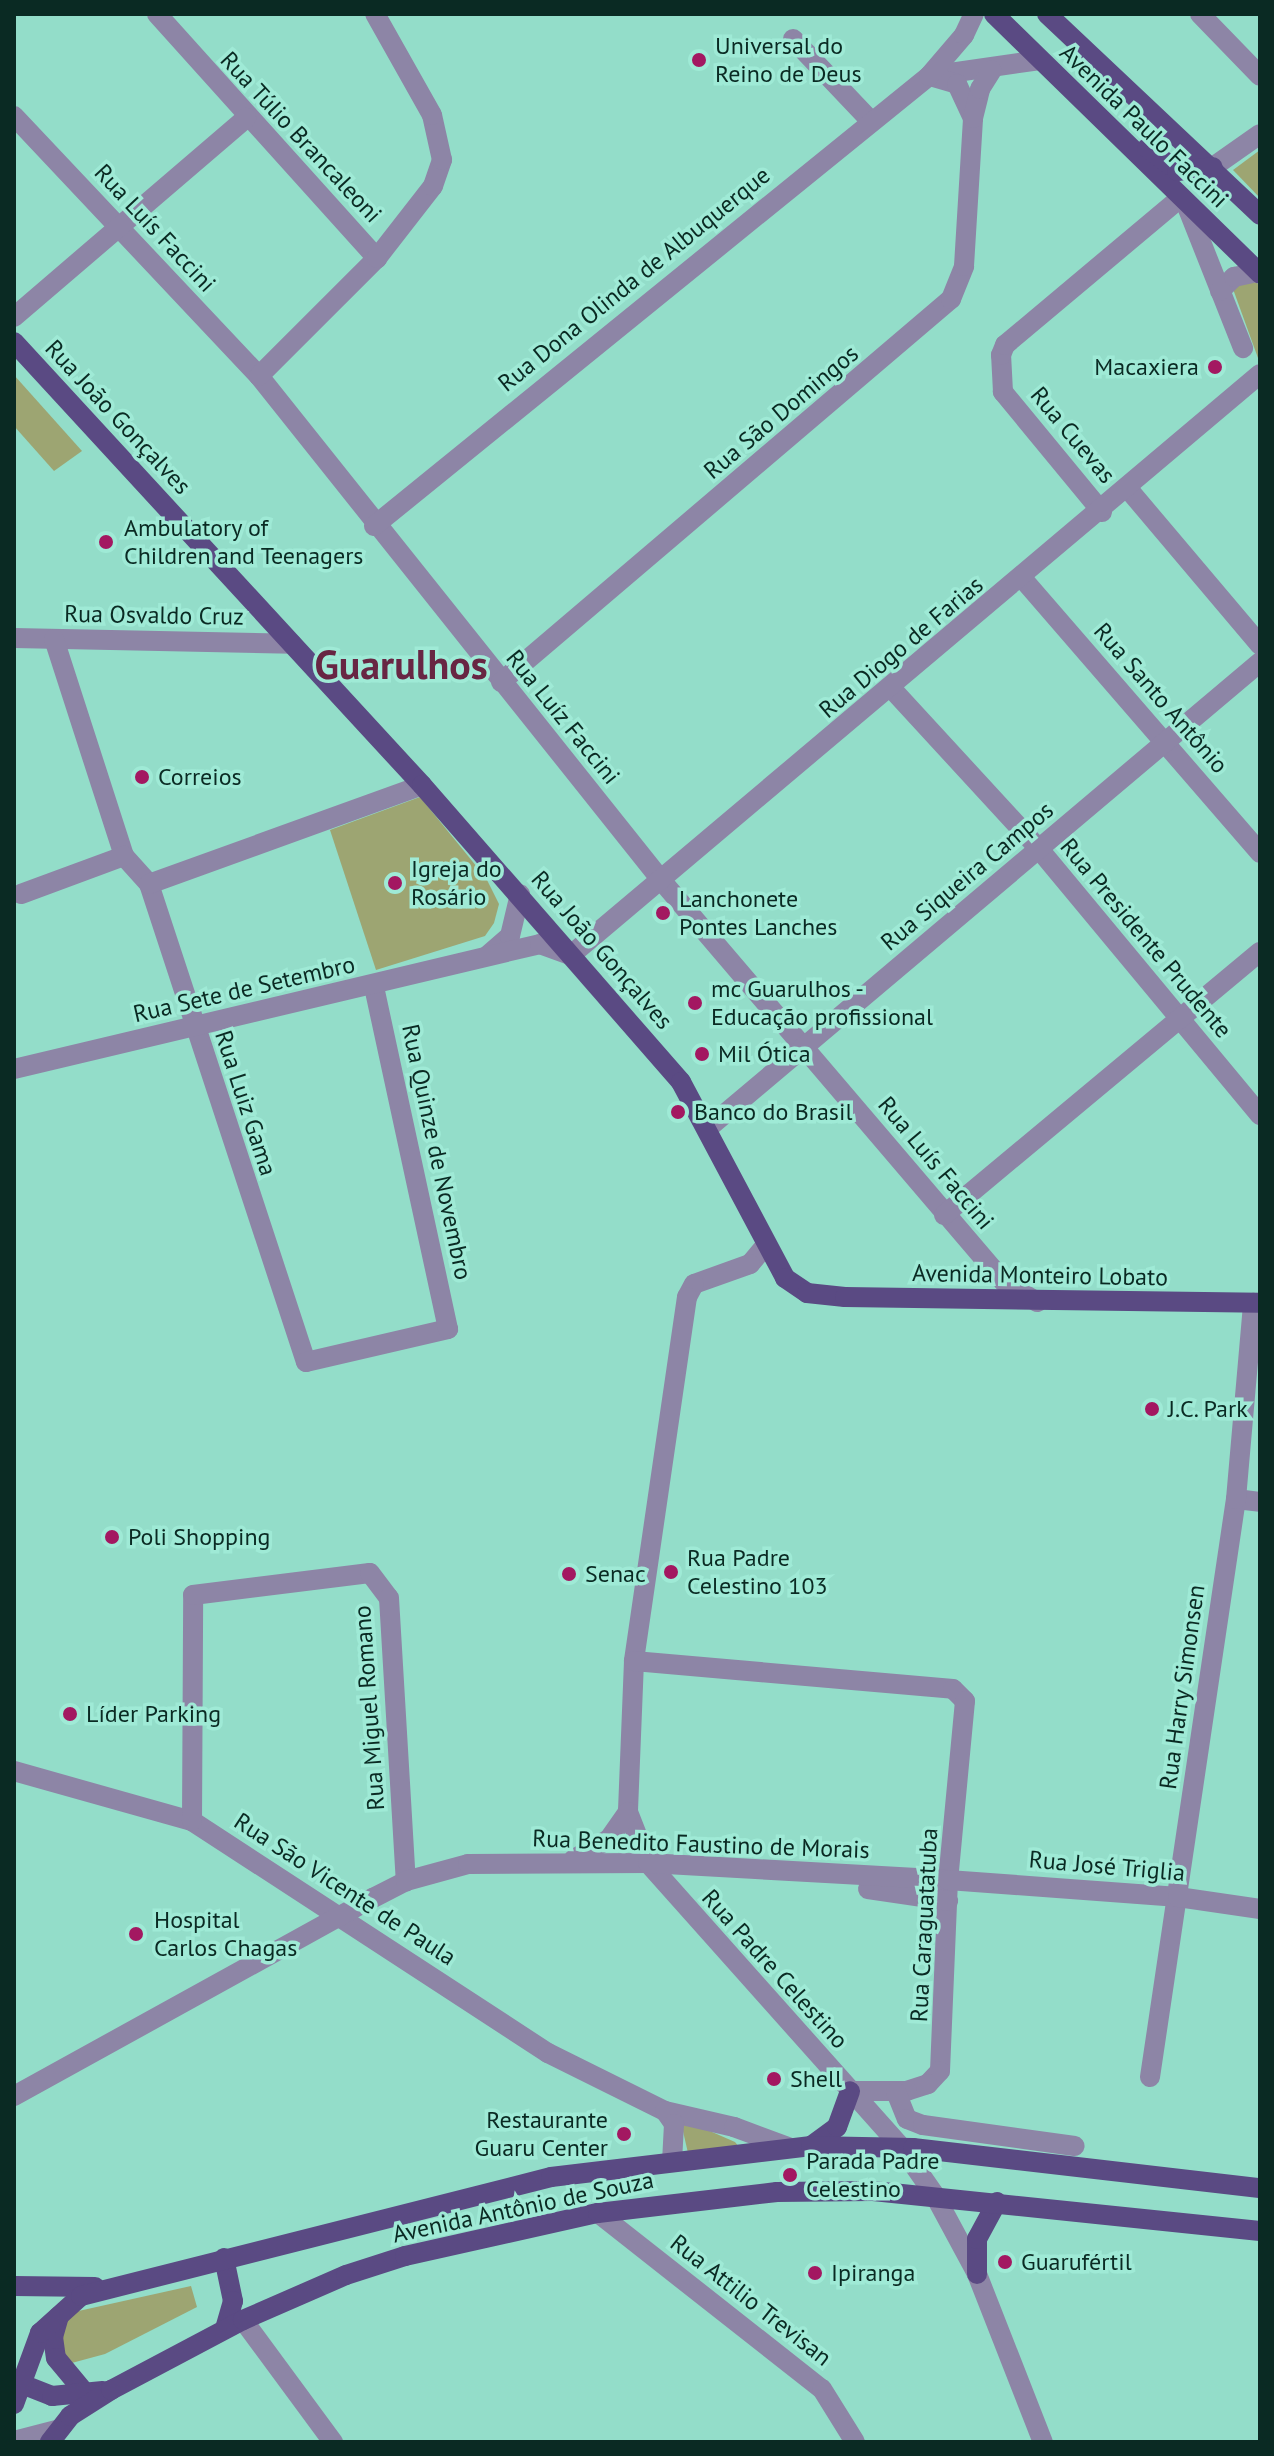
<!DOCTYPE html>
<meta charset="utf-8">
<style>
body{margin:0}
#map{position:relative;width:1274px;height:2456px;overflow:hidden;background:#93ddc9;font-family:"PT Sans",sans-serif}
div>[style]{position:absolute}
.green>*{inset:0;background:#9da572}
.minor>*{height:20px;margin:-10px;padding:0 10px;transform-origin:10px;border-radius:10px;background:#8d85a6}
.major>*{height:20px;margin:-10px;padding:0 10px;transform-origin:10px;border-radius:10px;background:#5a4a83}
.dots>*{width:22px;height:22px;translate:-50% -50%;box-sizing:border-box;border:4px solid #9fead6;border-radius:50%}
span{translate:-50% -50%;white-space:nowrap;text-align:center;line-height:1.15;-webkit-text-stroke:7px #9fead6;paint-order:stroke}
.poi-label{font-size:24px;color:#0a2a23}
.left{translate:0 -50%;text-align:left}
.right{translate:-100% -50%;text-align:right}
.street-label{font-size:24px;color:#0a2a23}
.town-label{font-size:40px;color:#682643;font-weight:700}
.frame{position:absolute;inset:0;border:16px solid #0a2a23;pointer-events:none}
</style>
<div id="map">
<div class="green">
<i style="clip-path:polygon(1260px 150px,1260px 198px,1233px 170px)"></i>
<i style="clip-path:polygon(1249px 275px,1260px 286px,1258px 358px,1233px 289px)"></i>
<i style="clip-path:polygon(14px 375px,82px 451px,54px 471px,14px 426px)"></i>
<i style="clip-path:polygon(420px 797px,486px 878px,499px 904px,494px 923px,485px 936px,376px 970px,330px 830px)"></i>
<i style="clip-path:polygon(680px 2118px,735px 2142px,739px 2147px,688px 2153px)"></i>
<i style="clip-path:polygon(191px 2286px,197px 2307px,105px 2354px,68px 2364px,59px 2330px,74px 2312px)"></i>
</div>
<div class="minor">
<i style="left:157px;top:14px;width:329px;rotate:48deg"></i>
<i style="left:1200px;top:14px;width:86px;rotate:45.9deg"></i>
<i style="left:793px;top:39px;width:112px;rotate:46.5deg"></i>
<i style="left:929px;top:76px;width:112px;rotate:-8.2deg"></i>
<i style="left:933px;top:77px;width:25px;rotate:16deg"></i>
<i style="left:957px;top:84px;width:38px;rotate:65deg"></i>
<i style="left:14px;top:116px;width:357px;rotate:46.7deg"></i>
<i style="left:259px;top:376px;width:645px;rotate:51.42deg"></i>
<i style="left:661px;top:880px;width:528px;rotate:49.53deg"></i>
<i style="left:1004px;top:1282px;width:39px;rotate:31deg"></i>
<i style="left:1213px;top:167px;width:57px;rotate:-35.1deg"></i>
<i style="left:1186px;top:204px;width:155px;rotate:68.4deg"></i>
<i style="left:1220px;top:291px;width:20px;rotate:-45deg"></i>
<i style="left:1234px;top:277px;width:24px;rotate:-12deg"></i>
<i style="left:14px;top:317px;width:306px;rotate:-40.6deg"></i>
<i style="left:259px;top:376px;width:167px;rotate:-45deg"></i>
<i style="left:377px;top:258px;width:91px;rotate:-52.1deg"></i>
<i style="left:433px;top:186px;width:28px;rotate:-71deg"></i>
<i style="left:442px;top:160px;width:46px;rotate:-102.5deg"></i>
<i style="left:432px;top:115px;width:116px;rotate:-119.4deg"></i>
<i style="left:1129px;top:490px;width:203px;rotate:49.8deg"></i>
<i style="left:1102px;top:512px;width:156px;rotate:-129.5deg"></i>
<i style="left:1003px;top:392px;width:37px;rotate:-93deg"></i>
<i style="left:1001px;top:355px;width:11px;rotate:-68deg"></i>
<i style="left:1005px;top:345px;width:227px;rotate:-40deg"></i>
<i style="left:374px;top:526px;width:715px;rotate:-39.04deg"></i>
<i style="left:929px;top:76px;width:54px;rotate:-49.5deg"></i>
<i style="left:964px;top:35px;width:23px;rotate:-65deg"></i>
<i style="left:1022px;top:578px;width:364px;rotate:49.1deg"></i>
<i style="left:14px;top:638px;width:278px;rotate:1.2deg"></i>
<i style="left:54px;top:639px;width:228px;rotate:72.1deg"></i>
<i style="left:124px;top:856px;width:38px;rotate:48deg"></i>
<i style="left:149px;top:884px;width:503px;rotate:71.82deg"></i>
<i style="left:306px;top:1362px;width:146px;rotate:-13.1deg"></i>
<i style="left:448px;top:1329px;width:351px;rotate:-102.2deg"></i>
<i style="left:501px;top:682px;width:591px;rotate:-40.4deg"></i>
<i style="left:951px;top:299px;width:35px;rotate:-68deg"></i>
<i style="left:964px;top:266px;width:148px;rotate:-86.5deg"></i>
<i style="left:973px;top:118px;width:30px;rotate:-76deg"></i>
<i style="left:980px;top:89px;width:22px;rotate:-58deg"></i>
<i style="left:892px;top:689px;width:217px;rotate:47.4deg"></i>
<i style="left:1039px;top:849px;width:346px;rotate:50.3deg"></i>
<i style="left:149px;top:884px;width:290px;rotate:-19.9deg"></i>
<i style="left:21px;top:894px;width:110px;rotate:-20.3deg"></i>
<i style="left:488px;top:955px;width:29px;rotate:-41deg"></i>
<i style="left:510px;top:936px;width:43px;rotate:-76.6deg"></i>
<i style="left:14px;top:1069px;width:541px;rotate:-13.37deg"></i>
<i style="left:540px;top:944px;width:33px;rotate:20deg"></i>
<i style="left:571px;top:955px;width:901px;rotate:-40.14deg"></i>
<i style="left:708px;top:1128px;width:722px;rotate:-40.17deg"></i>
<i style="left:944px;top:1215px;width:411px;rotate:-39.8deg"></i>
<i style="left:766px;top:1245px;width:25px;rotate:130deg"></i>
<i style="left:750px;top:1264px;width:59px;rotate:160.3deg"></i>
<i style="left:694px;top:1284px;width:15px;rotate:118deg"></i>
<i style="left:687px;top:1297px;width:368px;rotate:98.3deg"></i>
<i style="left:634px;top:1661px;width:151px;rotate:92.3deg"></i>
<i style="left:628px;top:1812px;width:55px;rotate:68.6deg"></i>
<i style="left:648px;top:1863px;width:382px;rotate:48.3deg"></i>
<i style="left:902px;top:2148px;width:56px;rotate:55.2deg"></i>
<i style="left:934px;top:2194px;width:91px;rotate:61.7deg"></i>
<i style="left:977px;top:2274px;width:180px;rotate:68.6deg"></i>
<i style="left:1236px;top:1499px;width:24px;rotate:7deg"></i>
<i style="left:634px;top:1661px;width:320px;rotate:5deg"></i>
<i style="left:953px;top:1689px;width:17px;rotate:45deg"></i>
<i style="left:965px;top:1701px;width:180px;rotate:95.4deg"></i>
<i style="left:948px;top:1880px;width:191px;rotate:92.4deg"></i>
<i style="left:940px;top:2071px;width:18px;rotate:133deg"></i>
<i style="left:928px;top:2084px;width:22px;rotate:162deg"></i>
<i style="left:907px;top:2091px;width:57px;rotate:180deg"></i>
<i style="left:14px;top:1771px;width:185px;rotate:15.7deg"></i>
<i style="left:192px;top:1821px;width:425px;rotate:33.1deg"></i>
<i style="left:548px;top:2053px;width:131px;rotate:26.4deg"></i>
<i style="left:665px;top:2111px;width:71px;rotate:13.1deg"></i>
<i style="left:734px;top:2127px;width:58px;rotate:20.3deg"></i>
<i style="left:192px;top:1821px;width:226px;rotate:-89.7deg"></i>
<i style="left:193px;top:1595px;width:178px;rotate:-7.1deg"></i>
<i style="left:370px;top:1573px;width:31px;rotate:53deg"></i>
<i style="left:389px;top:1598px;width:284px;rotate:86.6deg"></i>
<i style="left:574px;top:1859px;width:40px;rotate:-29.7deg"></i>
<i style="left:609px;top:1839px;width:33px;rotate:-55deg"></i>
<i style="left:868px;top:1889px;width:81px;rotate:8.5deg"></i>
<i style="left:1150px;top:2077px;width:584px;rotate:-81.54deg"></i>
<i style="left:1236px;top:1499px;width:197px;rotate:-85deg"></i>
<i style="left:896px;top:2092px;width:29px;rotate:68deg"></i>
<i style="left:907px;top:2119px;width:17px;rotate:21deg"></i>
<i style="left:923px;top:2125px;width:153px;rotate:7.9deg"></i>
<i style="left:14px;top:2096px;width:410px;rotate:-28.9deg"></i>
<i style="left:373px;top:1898px;width:37px;rotate:-27deg"></i>
<i style="left:406px;top:1881px;width:64px;rotate:-15.3deg"></i>
<i style="left:468px;top:1864px;width:180px;rotate:-0.3deg"></i>
<i style="left:648px;top:1863px;width:300px;rotate:3.2deg"></i>
<i style="left:948px;top:1880px;width:231px;rotate:4.2deg"></i>
<i style="left:1178px;top:1897px;width:83px;rotate:8.3deg"></i>
<i style="left:665px;top:2111px;width:16px;rotate:55deg"></i>
<i style="left:674px;top:2124px;width:35px;rotate:93deg"></i>
<i style="left:598px;top:2213px;width:285px;rotate:38.2deg"></i>
<i style="left:822px;top:2389px;width:62px;rotate:58.1deg"></i>
<i style="left:243px;top:2320px;width:152px;rotate:53.6deg"></i>
<i style="left:14px;top:2441px;width:43px;rotate:-14.7deg"></i>
</div>
<div class="major">
<i style="left:994px;top:14px;width:372px;rotate:44.3deg"></i>
<i style="left:1047px;top:14px;width:293px;rotate:43.3deg"></i>
<i style="left:1147px;top:148px;width:38px;rotate:37deg"></i>
<i style="left:1177px;top:171px;width:36px;rotate:-6deg"></i>
<i style="left:14px;top:342px;width:602px;rotate:47.36deg"></i>
<i style="left:422px;top:785px;width:394px;rotate:48.9deg"></i>
<i style="left:681px;top:1082px;width:222px;rotate:62deg"></i>
<i style="left:785px;top:1278px;width:27px;rotate:34deg"></i>
<i style="left:807px;top:1293px;width:38px;rotate:6deg"></i>
<i style="left:845px;top:1297px;width:415px;rotate:0.8deg"></i>
<i style="left:811px;top:2146px;width:32px;rotate:-36deg"></i>
<i style="left:837px;top:2127px;width:38px;rotate:-70deg"></i>
<i style="left:224px;top:2258px;width:44px;rotate:78.2deg"></i>
<i style="left:233px;top:2301px;width:29px;rotate:106deg"></i>
<i style="left:977px;top:2274px;width:35px;rotate:-90deg"></i>
<i style="left:977px;top:2239px;width:42px;rotate:-61.6deg"></i>
<i style="left:14px;top:2286px;width:81px;rotate:0.7deg"></i>
<i style="left:59px;top:2316px;width:22px;rotate:106deg"></i>
<i style="left:53px;top:2337px;width:21px;rotate:82deg"></i>
<i style="left:56px;top:2358px;width:47px;rotate:50.2deg"></i>
<i style="left:14px;top:2381px;width:41px;rotate:21.5deg"></i>
<i style="left:52px;top:2396px;width:51px;rotate:-5.6deg"></i>
<i style="left:14px;top:2404px;width:76px;rotate:-69.9deg"></i>
<i style="left:40px;top:2333px;width:55px;rotate:-42.1deg"></i>
<i style="left:81px;top:2296px;width:485px;rotate:-14.2deg"></i>
<i style="left:551px;top:2177px;width:262px;rotate:-6.8deg"></i>
<i style="left:811px;top:2146px;width:102px;rotate:1.1deg"></i>
<i style="left:913px;top:2148px;width:349px;rotate:6.6deg"></i>
<i style="left:50px;top:2442px;width:33px;rotate:-52deg"></i>
<i style="left:70px;top:2416px;width:49px;rotate:-32.4deg"></i>
<i style="left:111px;top:2390px;width:149px;rotate:-27.9deg"></i>
<i style="left:243px;top:2320px;width:112px;rotate:-23.6deg"></i>
<i style="left:346px;top:2275px;width:62px;rotate:-17.9deg"></i>
<i style="left:405px;top:2256px;width:198px;rotate:-12.6deg"></i>
<i style="left:598px;top:2213px;width:180px;rotate:-6.7deg"></i>
<i style="left:777px;top:2192px;width:96px;rotate:-0.6deg"></i>
<i style="left:873px;top:2191px;width:389px;rotate:5.9deg"></i>
</div>
<div class="dots">
<i style="left:699px;top:60px;background:#a31861"></i>
<i style="left:1215px;top:367px;background:#a31861"></i>
<i style="left:106px;top:542px;background:#a31861"></i>
<i style="left:142px;top:777px;background:#a31861"></i>
<i style="left:395px;top:883px;background:#a31861"></i>
<i style="left:663px;top:913px;background:#a31861"></i>
<i style="left:695px;top:1003px;background:#a31861"></i>
<i style="left:702px;top:1054px;background:#a31861"></i>
<i style="left:678px;top:1112px;background:#a31861"></i>
<i style="left:1152px;top:1409px;background:#a31861"></i>
<i style="left:112px;top:1537px;background:#a31861"></i>
<i style="left:671px;top:1572px;background:#a31861"></i>
<i style="left:569px;top:1574px;background:#a31861"></i>
<i style="left:70px;top:1714px;background:#a31861"></i>
<i style="left:136px;top:1934px;background:#a31861"></i>
<i style="left:774px;top:2079px;background:#a31861"></i>
<i style="left:624px;top:2134px;background:#a31861"></i>
<i style="left:790px;top:2175px;background:#a31861"></i>
<i style="left:1005px;top:2262px;background:#a31861"></i>
<i style="left:815px;top:2273px;background:#a31861"></i>
</div>
<div class="poi-label">
<span class="left" style="left:715px;top:60px">Universal do<br>Reino de Deus</span>
<span class="right" style="left:1199px;top:367px">Macaxiera</span>
<span class="left" style="left:124px;top:542px">Ambulatory of<br>Children and Teenagers</span>
<span class="left" style="left:158px;top:777px">Correios</span>
<span class="left" style="left:411px;top:883px">Igreja do<br>Rosário</span>
<span class="left" style="left:679px;top:913px">Lanchonete<br>Pontes Lanches</span>
<span class="left" style="left:711px;top:1003px">mc Guarulhos -<br>Educação profissional</span>
<span class="left" style="left:718px;top:1054px">Mil Ótica</span>
<span class="left" style="left:694px;top:1112px">Banco do Brasil</span>
<span class="left" style="left:1168px;top:1409px">J.C. Park</span>
<span class="left" style="left:128px;top:1537px">Poli Shopping</span>
<span class="left" style="left:687px;top:1572px">Rua Padre<br>Celestino 103</span>
<span class="left" style="left:585px;top:1574px">Senac</span>
<span class="left" style="left:86px;top:1714px">Líder Parking</span>
<span class="left" style="left:154px;top:1934px">Hospital<br>Carlos Chagas</span>
<span class="left" style="left:790px;top:2079px">Shell</span>
<span class="right" style="left:608px;top:2134px">Restaurante<br>Guaru Center</span>
<span class="left" style="left:806px;top:2175px">Parada Padre<br>Celestino</span>
<span class="left" style="left:1021px;top:2262px">Guarufértil</span>
<span class="left" style="left:831px;top:2273px">Ipiranga</span>
</div>
<div class="street-label">
<span style="left:1144px;top:126px;rotate:44deg">Avenida Paulo Faccini</span>
<span style="left:301px;top:137px;rotate:47deg">Rua Túlio Brancaleoni</span>
<span style="left:155px;top:228px;rotate:47deg">Rua Luís Faccini</span>
<span style="left:634px;top:279px;rotate:-39deg">Rua Dona Olinda de Albuquerque</span>
<span style="left:781px;top:412px;rotate:-40deg">Rua São Domingos</span>
<span style="left:118px;top:417px;rotate:47deg">Rua João Gonçalves</span>
<span style="left:1073px;top:435px;rotate:50deg">Rua Cuevas</span>
<span style="left:154px;top:615px;rotate:1deg">Rua Osvaldo Cruz</span>
<span style="left:901px;top:647px;rotate:-40deg">Rua Diogo de Farias</span>
<span style="left:1161px;top:698px;rotate:49deg">Rua Santo Antônio</span>
<span style="left:563px;top:717px;rotate:51deg">Rua Luíz Faccini</span>
<span style="left:967px;top:876px;rotate:-40deg">Rua Siqueira Campos</span>
<span style="left:1146px;top:938px;rotate:50deg">Rua Presidente Prudente</span>
<span style="left:602px;top:950px;rotate:49deg">Rua João Gonçalves</span>
<span style="left:244px;top:989px;rotate:-13deg">Rua Sete de Setembro</span>
<span style="left:246px;top:1103px;rotate:72deg">Rua Luiz Gama</span>
<span style="left:437px;top:1152px;rotate:78deg">Rua Quinze de Novembro</span>
<span style="left:936px;top:1163px;rotate:50deg">Rua Luís Faccini</span>
<span style="left:1040px;top:1275px;rotate:1deg">Avenida Monteiro Lobato</span>
<span style="left:1182px;top:1687px;rotate:-82deg">Rua Harry Simonsen</span>
<span style="left:369px;top:1708px;rotate:-94deg">Rua Miguel Romano</span>
<span style="left:701px;top:1844px;rotate:2deg">Rua Benedito Faustino de Morais</span>
<span style="left:1107px;top:1866px;rotate:5deg">Rua José Triglia</span>
<span style="left:345px;top:1889px;rotate:33deg">Rua São Vicente de Paula</span>
<span style="left:924px;top:1925px;rotate:-87deg">Rua Caraguatatuba</span>
<span style="left:775px;top:1969px;rotate:48deg">Rua Padre Celestino</span>
<span style="left:523px;top:2207px;rotate:-12deg">Avenida Antônio de Souza</span>
<span style="left:751px;top:2300px;rotate:38deg">Rua Attilio Trevisan</span>
</div>
<div class="town-label">
<span style="left:401px;top:664px">Guarulhos</span>
</div>
<div class="frame"></div>
</div>
